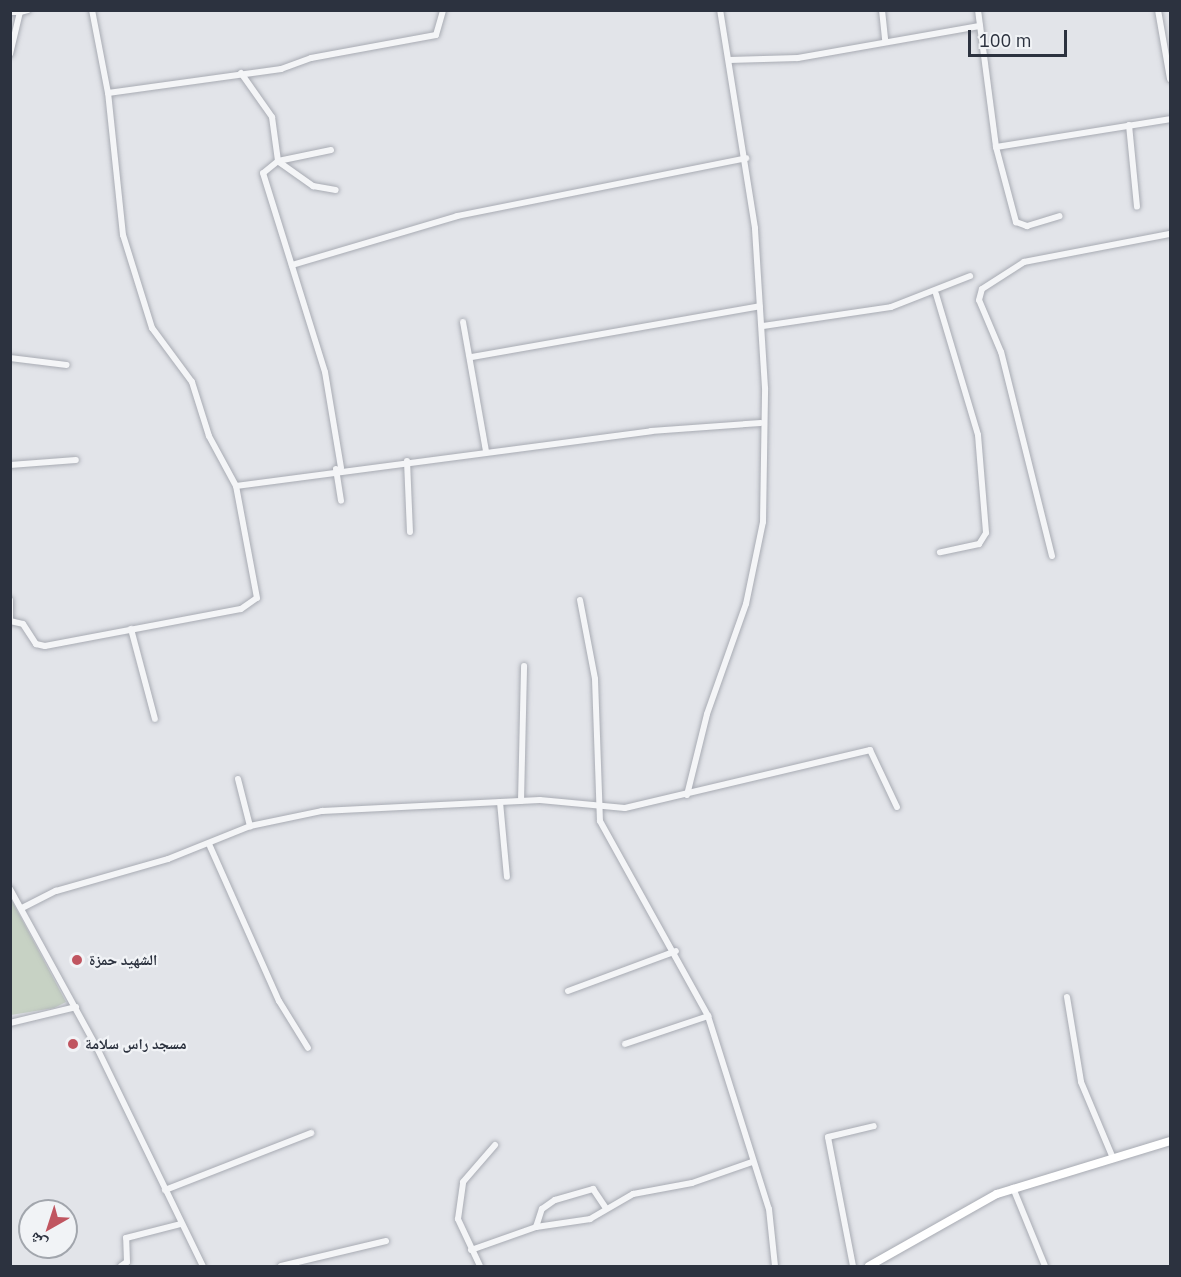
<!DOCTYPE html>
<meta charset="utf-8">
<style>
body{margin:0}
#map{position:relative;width:1181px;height:1277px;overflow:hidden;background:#e2e4e9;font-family:"IBM Plex Sans","Noto Naskh Arabic",sans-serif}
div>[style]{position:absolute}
.green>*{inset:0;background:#c7d2c4}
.roads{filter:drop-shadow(0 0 2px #a8abb3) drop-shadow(0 0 2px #a8abb3)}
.street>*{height:6px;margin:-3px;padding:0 3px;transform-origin:3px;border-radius:3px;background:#f4f5f7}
.secondary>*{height:8px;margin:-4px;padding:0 4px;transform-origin:4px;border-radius:4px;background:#fff}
.dots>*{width:16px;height:16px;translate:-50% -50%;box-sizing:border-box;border:3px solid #f1f3f6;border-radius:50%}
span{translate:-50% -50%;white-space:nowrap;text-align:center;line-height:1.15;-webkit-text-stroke:4.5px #f1f3f6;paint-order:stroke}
.poi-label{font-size:15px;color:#2c323f;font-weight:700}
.left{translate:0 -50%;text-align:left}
.frame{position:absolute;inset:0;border:12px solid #2c323f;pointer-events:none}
.north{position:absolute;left:18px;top:1199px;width:60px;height:60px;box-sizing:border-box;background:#f1f3f6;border:2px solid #a2a6ad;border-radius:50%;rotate:219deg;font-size:16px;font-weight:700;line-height:24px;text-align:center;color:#2c323f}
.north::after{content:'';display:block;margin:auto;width:21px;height:27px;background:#c05560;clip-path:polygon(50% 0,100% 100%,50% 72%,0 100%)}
.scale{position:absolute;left:968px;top:30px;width:99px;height:27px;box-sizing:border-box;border:3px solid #2c323f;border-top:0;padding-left:8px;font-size:18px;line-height:21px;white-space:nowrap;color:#2c323f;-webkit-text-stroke:4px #f1f3f6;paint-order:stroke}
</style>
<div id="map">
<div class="green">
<i style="clip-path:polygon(11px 899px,66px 1002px,54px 1008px,11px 1015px)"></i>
</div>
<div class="roads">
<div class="street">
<i style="left:882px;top:10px;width:29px;rotate:84deg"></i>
<i style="left:978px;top:10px;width:138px;rotate:82.5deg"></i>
<i style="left:996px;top:147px;width:176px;rotate:-9.1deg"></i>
<i style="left:1158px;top:10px;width:70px;rotate:80.1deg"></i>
<i style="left:10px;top:12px;width:10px"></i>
<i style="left:10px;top:54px;width:43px;rotate:-76.6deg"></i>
<i style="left:20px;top:12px;width:8px;rotate:-14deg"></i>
<i style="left:729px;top:60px;width:69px;rotate:-1.7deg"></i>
<i style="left:798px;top:58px;width:184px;rotate:-10deg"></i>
<i style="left:241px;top:73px;width:54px;rotate:54.8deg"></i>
<i style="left:272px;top:117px;width:44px;rotate:82.2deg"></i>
<i style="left:108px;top:93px;width:175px;rotate:-7.9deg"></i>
<i style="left:281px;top:69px;width:32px;rotate:-20deg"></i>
<i style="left:311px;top:58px;width:127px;rotate:-10.4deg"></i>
<i style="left:436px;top:35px;width:26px;rotate:-74deg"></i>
<i style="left:1129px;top:125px;width:82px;rotate:84.4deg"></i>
<i style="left:996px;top:147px;width:78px;rotate:75.1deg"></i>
<i style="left:1016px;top:222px;width:12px;rotate:20deg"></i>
<i style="left:1027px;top:226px;width:34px;rotate:-17deg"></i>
<i style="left:331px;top:150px;width:54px;rotate:168.3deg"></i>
<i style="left:278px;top:161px;width:19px;rotate:141deg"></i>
<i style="left:263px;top:173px;width:208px;rotate:72.7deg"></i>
<i style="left:325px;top:372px;width:97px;rotate:80.5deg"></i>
<i style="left:279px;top:162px;width:42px;rotate:35.2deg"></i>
<i style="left:313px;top:186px;width:23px;rotate:10deg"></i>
<i style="left:292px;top:265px;width:172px;rotate:-16.5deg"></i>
<i style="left:457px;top:216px;width:295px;rotate:-11.3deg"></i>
<i style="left:936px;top:294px;width:147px;rotate:73.4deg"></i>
<i style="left:978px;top:435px;width:98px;rotate:85.3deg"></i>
<i style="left:986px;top:533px;width:13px;rotate:122deg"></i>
<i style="left:979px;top:544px;width:40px;rotate:168deg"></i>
<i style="left:463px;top:322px;width:131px;rotate:79.9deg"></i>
<i style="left:763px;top:326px;width:129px;rotate:-8.4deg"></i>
<i style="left:891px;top:307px;width:85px;rotate:-21.4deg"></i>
<i style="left:472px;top:357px;width:292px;rotate:-10deg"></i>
<i style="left:10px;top:358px;width:57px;rotate:7deg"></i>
<i style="left:407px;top:461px;width:71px;rotate:87.6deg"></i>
<i style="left:10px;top:465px;width:66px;rotate:-4.3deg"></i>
<i style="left:336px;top:469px;width:32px;rotate:81deg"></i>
<i style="left:236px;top:486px;width:419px;rotate:-7.5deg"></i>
<i style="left:651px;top:431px;width:110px;rotate:-4.2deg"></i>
<i style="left:1052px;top:556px;width:210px;rotate:-104deg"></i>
<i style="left:1001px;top:352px;width:56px;rotate:-112.9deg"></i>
<i style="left:979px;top:300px;width:11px;rotate:-75deg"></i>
<i style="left:982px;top:289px;width:50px;rotate:-32.7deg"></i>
<i style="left:1024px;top:262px;width:149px;rotate:-10.9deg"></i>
<i style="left:10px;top:600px;width:20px;rotate:90deg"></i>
<i style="left:580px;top:600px;width:80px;rotate:79.2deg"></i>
<i style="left:595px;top:679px;width:142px;rotate:88deg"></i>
<i style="left:600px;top:821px;width:223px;rotate:61deg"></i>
<i style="left:708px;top:1016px;width:202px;rotate:72.5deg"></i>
<i style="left:769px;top:1209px;width:57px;rotate:84deg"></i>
<i style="left:10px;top:621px;width:13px;rotate:13deg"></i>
<i style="left:23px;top:624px;width:24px;rotate:57deg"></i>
<i style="left:36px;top:644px;width:9px;rotate:13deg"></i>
<i style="left:45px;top:646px;width:199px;rotate:-10.7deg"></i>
<i style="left:241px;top:609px;width:19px;rotate:-35deg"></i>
<i style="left:257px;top:598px;width:114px;rotate:-100.6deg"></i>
<i style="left:236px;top:486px;width:57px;rotate:-118.4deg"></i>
<i style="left:209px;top:436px;width:57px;rotate:-107.5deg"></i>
<i style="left:192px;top:382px;width:67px;rotate:-126.5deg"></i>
<i style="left:152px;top:328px;width:97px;rotate:-107.3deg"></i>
<i style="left:123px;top:235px;width:143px;rotate:-96deg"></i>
<i style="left:108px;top:93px;width:85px;rotate:-100.9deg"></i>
<i style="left:131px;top:629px;width:93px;rotate:75.1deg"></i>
<i style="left:238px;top:779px;width:49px;rotate:75.7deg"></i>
<i style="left:687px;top:795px;width:83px;rotate:-76.1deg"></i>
<i style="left:707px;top:714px;width:117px;rotate:-70.5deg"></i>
<i style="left:746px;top:604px;width:84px;rotate:-78.3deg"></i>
<i style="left:763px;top:522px;width:134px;rotate:-89.1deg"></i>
<i style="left:765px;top:388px;width:160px;rotate:-93.6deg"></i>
<i style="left:755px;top:228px;width:221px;rotate:-99.1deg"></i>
<i style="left:521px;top:801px;width:135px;rotate:-88.7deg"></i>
<i style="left:500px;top:802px;width:75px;rotate:84.7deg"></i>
<i style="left:209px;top:844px;width:172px;rotate:66deg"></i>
<i style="left:279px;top:1001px;width:55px;rotate:58.3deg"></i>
<i style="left:10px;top:889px;width:181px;rotate:61.3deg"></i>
<i style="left:97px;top:1048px;width:242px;rotate:64.1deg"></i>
<i style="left:22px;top:908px;width:38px;rotate:-27deg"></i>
<i style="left:56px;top:891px;width:116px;rotate:-15.9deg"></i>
<i style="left:168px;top:859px;width:88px;rotate:-21.9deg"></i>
<i style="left:250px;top:826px;width:74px;rotate:-11.8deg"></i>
<i style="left:322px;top:811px;width:218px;rotate:-2.9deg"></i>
<i style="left:540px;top:800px;width:85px;rotate:5.4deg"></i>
<i style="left:625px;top:808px;width:252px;rotate:-13.3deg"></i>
<i style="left:870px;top:750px;width:63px;rotate:64.7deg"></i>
<i style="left:568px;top:991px;width:115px;rotate:-20.3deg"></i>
<i style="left:1067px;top:997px;width:86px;rotate:80.6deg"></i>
<i style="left:1081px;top:1082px;width:82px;rotate:67.2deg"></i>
<i style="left:10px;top:1023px;width:68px;rotate:-13.6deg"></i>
<i style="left:625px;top:1044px;width:88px;rotate:-18.6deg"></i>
<i style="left:1013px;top:1188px;width:84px;rotate:67.7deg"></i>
<i style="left:165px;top:1190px;width:157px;rotate:-21.3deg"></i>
<i style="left:536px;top:1227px;width:19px;rotate:-72deg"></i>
<i style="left:542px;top:1209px;width:16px;rotate:-35deg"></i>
<i style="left:555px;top:1200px;width:40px;rotate:-16deg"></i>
<i style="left:593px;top:1189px;width:22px;rotate:56deg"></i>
<i style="left:471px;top:1250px;width:69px;rotate:-19.5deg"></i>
<i style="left:536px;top:1227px;width:55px;rotate:-8.4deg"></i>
<i style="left:590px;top:1219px;width:50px;rotate:-30.2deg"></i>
<i style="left:633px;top:1194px;width:60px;rotate:-10.6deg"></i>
<i style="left:692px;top:1183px;width:64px;rotate:-19.3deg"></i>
<i style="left:121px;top:1266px;width:7px;rotate:-34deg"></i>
<i style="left:127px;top:1262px;width:24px;rotate:-92deg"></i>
<i style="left:126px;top:1238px;width:57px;rotate:-14.3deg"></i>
<i style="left:281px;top:1266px;width:108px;rotate:-13.4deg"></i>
<i style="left:480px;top:1266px;width:52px;rotate:-115.1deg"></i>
<i style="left:458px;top:1219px;width:37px;rotate:-82deg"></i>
<i style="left:463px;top:1182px;width:49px;rotate:-49.1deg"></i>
<i style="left:853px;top:1266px;width:131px;rotate:-101deg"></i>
<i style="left:828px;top:1137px;width:47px;rotate:-13.4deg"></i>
</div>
<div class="secondary">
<i style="left:869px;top:1266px;width:147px;rotate:-29.4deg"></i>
<i style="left:997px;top:1194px;width:181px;rotate:-17deg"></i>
</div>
</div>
<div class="dots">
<i style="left:77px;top:960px;background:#c05560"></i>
<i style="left:73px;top:1044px;background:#c05560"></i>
</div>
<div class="poi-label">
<span class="left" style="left:89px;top:960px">الشهيد حمزة</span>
<span class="left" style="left:85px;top:1044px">مسجد راس سلامة</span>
</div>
<div class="frame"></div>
<div class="north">ش</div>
<div class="scale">100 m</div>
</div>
